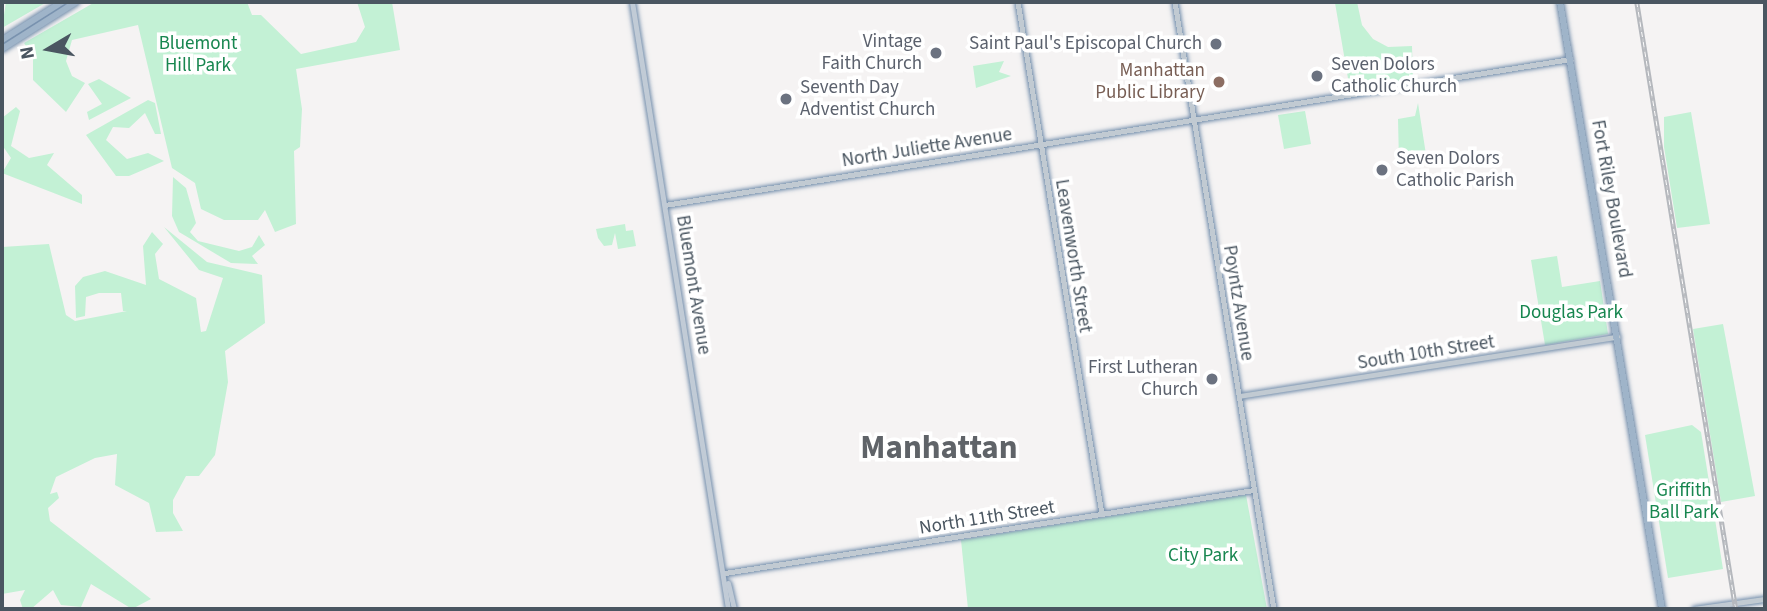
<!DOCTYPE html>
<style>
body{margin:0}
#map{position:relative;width:1767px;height:611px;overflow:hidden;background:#f5f3f3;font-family:"Source Sans 3",sans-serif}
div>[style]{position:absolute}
.green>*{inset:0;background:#c3f1d5}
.roads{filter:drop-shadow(0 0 2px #7690ad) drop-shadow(0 0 2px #7690ad)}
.tertiary>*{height:4.5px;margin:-2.25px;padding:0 2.25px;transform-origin:2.25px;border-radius:2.25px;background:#c1cad2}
.secondary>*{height:5px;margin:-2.5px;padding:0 2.5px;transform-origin:2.5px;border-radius:2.5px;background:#c1cbd6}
.trunk>*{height:6px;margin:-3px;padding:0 3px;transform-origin:3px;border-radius:3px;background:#9fb4c9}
.rail>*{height:4.5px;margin-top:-2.25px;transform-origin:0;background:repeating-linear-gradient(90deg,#fff 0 5px,#b5b8bd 0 10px);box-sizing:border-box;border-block:2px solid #b5b8bd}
.dots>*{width:19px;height:19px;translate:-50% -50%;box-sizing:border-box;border:4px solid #fff;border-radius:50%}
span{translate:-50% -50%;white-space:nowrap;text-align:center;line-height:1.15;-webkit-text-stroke:7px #fff;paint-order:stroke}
.worship-label{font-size:19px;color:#5b616d}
.right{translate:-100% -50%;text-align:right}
.left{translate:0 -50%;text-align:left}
.park-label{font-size:19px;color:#17864f}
.education-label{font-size:19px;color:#785e54}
.street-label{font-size:19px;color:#4a5661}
.town-label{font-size:33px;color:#5f6368;font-weight:700}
.frame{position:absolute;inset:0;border:4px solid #4a5661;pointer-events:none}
.north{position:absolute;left:14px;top:14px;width:70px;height:70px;-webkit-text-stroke:5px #fff;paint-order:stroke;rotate:260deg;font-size:19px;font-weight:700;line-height:28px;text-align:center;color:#4a5661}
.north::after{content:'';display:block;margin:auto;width:24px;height:32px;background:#4a5661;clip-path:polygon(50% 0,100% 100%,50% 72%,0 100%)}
</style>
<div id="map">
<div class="green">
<i style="clip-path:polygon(6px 2px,47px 2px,2px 28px)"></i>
<i style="clip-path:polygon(95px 2px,247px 2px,252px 15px,261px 15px,301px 54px,356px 42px,365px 27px,357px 2px,392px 2px,400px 50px,296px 69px,302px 109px,300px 147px,294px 151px,296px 224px,275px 232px,265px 210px,258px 220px,224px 220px,201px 209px,195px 183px,172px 168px,138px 25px,72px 40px,66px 61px,72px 76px,85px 83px,66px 112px,33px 80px,33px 57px,24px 43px)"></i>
<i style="clip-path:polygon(1357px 2px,1362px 25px,1373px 39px,1388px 47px,1412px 46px,1413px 81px,1350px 90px,1335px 3px)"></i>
<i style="clip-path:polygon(1004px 61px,999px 72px,1011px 76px,976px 88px,973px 66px)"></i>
<i style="clip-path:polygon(99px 79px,131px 98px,89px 120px,87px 112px,102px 104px,88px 84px)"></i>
<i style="clip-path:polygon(148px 100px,155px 103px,161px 134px,155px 134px,145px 113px,129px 128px,113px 127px,106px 140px,127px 159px,148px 153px,164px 161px,129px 176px,116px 176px,86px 135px)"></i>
<i style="clip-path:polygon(1418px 103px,1427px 161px,1399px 163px,1398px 119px,1415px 116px)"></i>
<i style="clip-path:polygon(16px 107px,20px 111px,11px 146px,29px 158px,54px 153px,47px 165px,82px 195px,82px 204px,2px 173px,11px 158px,2px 145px,2px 118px)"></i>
<i style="clip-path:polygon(1305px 111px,1311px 144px,1284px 149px,1278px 115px)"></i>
<i style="clip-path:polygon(1691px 112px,1710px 224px,1677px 228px,1664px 147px,1664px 117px)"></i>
<i style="clip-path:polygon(173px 177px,186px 188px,196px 223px,190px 232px,198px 241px,239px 251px,252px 247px,259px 235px,265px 245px,252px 256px,258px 264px,231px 263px,179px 232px,172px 216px)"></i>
<i style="clip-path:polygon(625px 224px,626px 231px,633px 230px,636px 246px,618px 249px,615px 233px,612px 245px,604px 246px,598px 238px,596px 229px)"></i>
<i style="clip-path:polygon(164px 227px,207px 262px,262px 275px,265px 323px,225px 351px,228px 382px,215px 455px,199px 476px,186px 476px,173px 500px,173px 513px,183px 531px,156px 532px,149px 503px,115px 485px,117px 454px,95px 458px,56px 477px,50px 494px,57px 492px,59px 498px,48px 508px,50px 521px,151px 599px,132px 609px,91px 584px,81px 607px,61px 605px,53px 590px,31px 609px,23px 609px,20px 600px,25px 590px,2px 594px,2px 247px,49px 244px,66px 315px,75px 321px,127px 311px,123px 311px,121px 293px,99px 293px,86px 297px,85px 316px,76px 318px,75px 286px,83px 277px,105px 271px,146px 285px,143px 246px,152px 232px,163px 244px,155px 254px,159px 279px,196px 298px,201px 332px,206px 331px,223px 278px,199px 270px)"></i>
<i style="clip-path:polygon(1557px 256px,1562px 287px,1600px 281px,1608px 334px,1545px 345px,1531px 260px)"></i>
<i style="clip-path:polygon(1723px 324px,1755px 496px,1721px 502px,1693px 329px)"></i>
<i style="clip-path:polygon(1692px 425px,1701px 432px,1723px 569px,1668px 578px,1645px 435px)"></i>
<i style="clip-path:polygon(1246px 495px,1267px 609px,968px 609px,961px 540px)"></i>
</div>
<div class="roads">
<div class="tertiary">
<i style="left:1018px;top:2px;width:519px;rotate:80.68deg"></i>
<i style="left:1175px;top:2px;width:615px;rotate:80.74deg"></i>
<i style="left:665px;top:205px;width:917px;rotate:-9.16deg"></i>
<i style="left:1239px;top:396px;width:383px;rotate:-8.9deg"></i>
<i style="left:725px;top:573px;width:535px;rotate:-8.92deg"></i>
<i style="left:1694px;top:609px;width:72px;rotate:-8deg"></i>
</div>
<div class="secondary">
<i style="left:632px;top:2px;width:615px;rotate:81.01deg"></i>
<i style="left:728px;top:583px;width:27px;rotate:77deg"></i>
</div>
<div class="trunk">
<i style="left:1560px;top:2px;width:616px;rotate:80.46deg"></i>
<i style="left:2px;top:40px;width:71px;rotate:-32.3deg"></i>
<i style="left:2px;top:49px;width:88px;rotate:-32.4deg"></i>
</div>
</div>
<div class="rail">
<i style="left:1637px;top:2px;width:615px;rotate:80.74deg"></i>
</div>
<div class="dots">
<i style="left:1216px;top:44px;background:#6b7280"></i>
<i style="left:936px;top:53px;background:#6b7280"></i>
<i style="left:1317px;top:76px;background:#6b7280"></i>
<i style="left:1219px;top:82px;background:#8d6e63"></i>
<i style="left:786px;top:99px;background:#6b7280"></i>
<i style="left:1382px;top:170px;background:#6b7280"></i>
<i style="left:1212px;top:379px;background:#6b7280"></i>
</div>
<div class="worship-label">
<span class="right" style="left:922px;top:53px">Vintage<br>Faith Church</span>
<span class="right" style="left:1202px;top:44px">Saint Paul's Episcopal Church</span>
<span class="left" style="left:1331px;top:76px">Seven Dolors<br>Catholic Church</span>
<span class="left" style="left:800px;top:99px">Seventh Day<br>Adventist Church</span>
<span class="left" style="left:1396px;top:170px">Seven Dolors<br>Catholic Parish</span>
<span class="right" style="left:1198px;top:379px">First Lutheran<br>Church</span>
</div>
<div class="park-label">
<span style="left:198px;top:55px">Bluemont<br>Hill Park</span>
<span style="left:1571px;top:313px">Douglas Park</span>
<span style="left:1684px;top:502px">Griffith<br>Ball Park</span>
<span style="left:1203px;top:556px">City Park</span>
</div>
<div class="education-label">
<span class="right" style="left:1205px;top:82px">Manhattan<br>Public Library</span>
</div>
<div class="street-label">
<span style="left:927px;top:148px;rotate:-9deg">North Juliette Avenue</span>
<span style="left:1611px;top:199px;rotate:80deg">Fort Riley Boulevard</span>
<span style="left:1073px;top:256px;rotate:81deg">Leavenworth Street</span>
<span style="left:693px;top:285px;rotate:81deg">Bluemont Avenue</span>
<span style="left:1238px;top:303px;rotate:81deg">Poyntz Avenue</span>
<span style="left:1426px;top:353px;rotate:-9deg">South 10th Street</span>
<span style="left:987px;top:518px;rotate:-9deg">North 11th Street</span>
</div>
<div class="town-label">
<span style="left:939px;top:448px">Manhattan</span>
</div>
<div class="frame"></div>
<div class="north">N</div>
</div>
